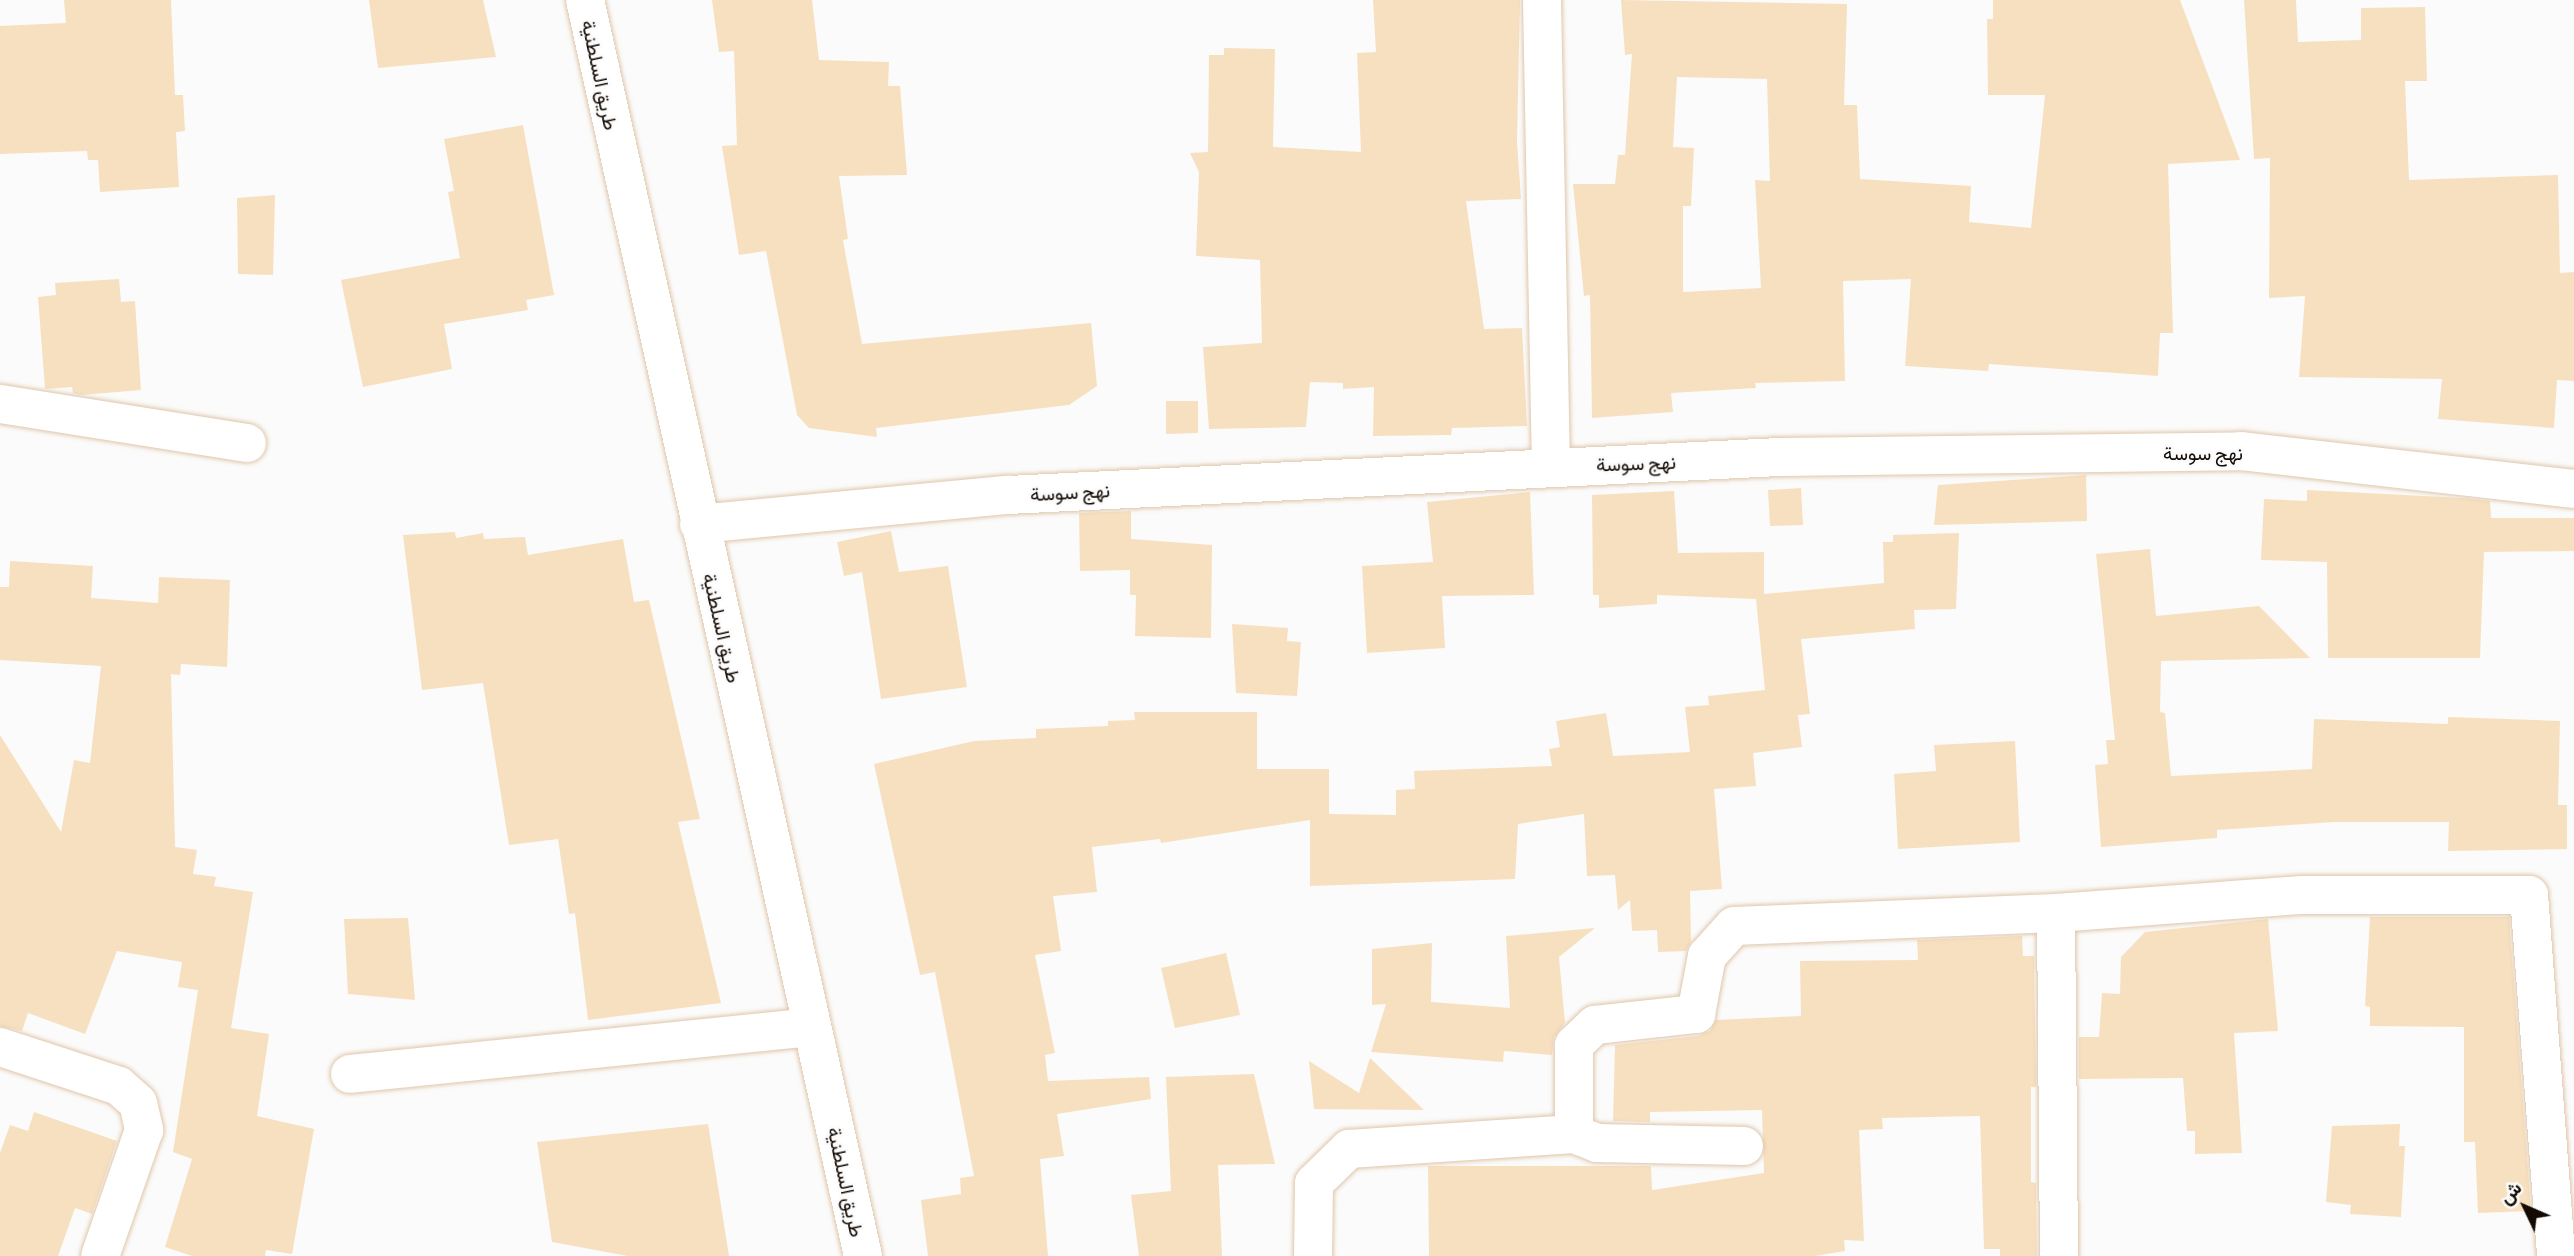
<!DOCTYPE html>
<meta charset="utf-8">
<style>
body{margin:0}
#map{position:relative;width:2574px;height:1256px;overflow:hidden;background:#fbfbfb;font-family:Commissioner,Vazirmatn,sans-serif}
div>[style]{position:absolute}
.building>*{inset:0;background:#f7e0c0}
.roads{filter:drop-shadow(0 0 2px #e0c6aa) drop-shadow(0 0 2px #e0c6aa)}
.street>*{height:38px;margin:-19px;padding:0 19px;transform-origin:19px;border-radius:19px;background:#fff}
.secondary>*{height:38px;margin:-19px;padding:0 19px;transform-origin:19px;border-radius:19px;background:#fff}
span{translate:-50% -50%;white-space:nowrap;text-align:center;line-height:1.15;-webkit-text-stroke:5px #fbfbfb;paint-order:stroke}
.street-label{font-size:19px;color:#130a03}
.north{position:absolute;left:2490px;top:1172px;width:70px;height:70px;-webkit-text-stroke:5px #fbfbfb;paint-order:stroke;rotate:314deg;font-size:19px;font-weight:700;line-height:28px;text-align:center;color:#130a03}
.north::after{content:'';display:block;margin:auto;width:24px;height:32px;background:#130a03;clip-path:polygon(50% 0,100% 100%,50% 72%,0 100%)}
</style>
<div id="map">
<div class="building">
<i style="clip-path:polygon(64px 0,171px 0,175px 95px,183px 95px,185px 131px,176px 132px,179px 187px,100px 192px,98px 160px,88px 160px,87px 151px,0 154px,0 26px,66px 23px)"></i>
<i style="clip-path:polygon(369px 0,483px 0,496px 57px,378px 68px)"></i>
<i style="clip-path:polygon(712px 0,812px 0,819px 60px,889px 62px,888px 86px,900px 86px,907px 175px,839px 176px,848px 239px,843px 240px,862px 344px,1091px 323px,1097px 386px,1069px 405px,876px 428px,877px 437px,809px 428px,797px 415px,766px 251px,739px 255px,722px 146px,737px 145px,734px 51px,719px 52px)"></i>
<i style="clip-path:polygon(1373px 0,1520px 0,1517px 141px,1521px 199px,1466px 201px,1484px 329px,1522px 328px,1527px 426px,1452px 428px,1451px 435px,1373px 436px,1374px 387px,1343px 389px,1343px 383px,1310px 382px,1306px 427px,1209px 429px,1203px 347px,1262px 343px,1260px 260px,1196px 256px,1199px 172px,1190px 153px,1208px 152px,1209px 55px,1224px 55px,1224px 48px,1275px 49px,1273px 147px,1361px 152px,1357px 53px,1376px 52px)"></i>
<i style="clip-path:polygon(evenodd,1621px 0,1847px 4px,1844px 105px,1857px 105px,1860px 179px,1971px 186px,1969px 222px,2031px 228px,2045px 95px,1988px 95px,1987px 19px,1993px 19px,1993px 0,2180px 0,2240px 160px,2168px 164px,2173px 333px,2160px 333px,2158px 376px,1989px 364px,1988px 371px,1905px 366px,1911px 279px,1843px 281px,1845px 381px,1755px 383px,1756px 388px,1671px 393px,1673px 412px,1592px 418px,1590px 295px,1584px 296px,1573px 184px,1615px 184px,1618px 155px,1625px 155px,1632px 54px,1625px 55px,1621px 0,1677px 77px,1767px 79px,1770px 181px,1755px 180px,1761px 288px,1683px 292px,1683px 206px,1691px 206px,1694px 148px,1673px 147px,1677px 77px)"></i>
<i style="clip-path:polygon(2244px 0,2296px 0,2298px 42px,2361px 40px,2361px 8px,2425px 7px,2427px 81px,2405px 81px,2409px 180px,2558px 175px,2560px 273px,2574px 272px,2574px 381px,2557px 380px,2554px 428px,2438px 419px,2442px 379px,2299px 377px,2305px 296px,2269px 298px,2270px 158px,2254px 159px)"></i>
<i style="clip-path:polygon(523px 125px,554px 295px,526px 300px,528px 310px,444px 324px,452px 369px,363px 387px,341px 280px,460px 258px,448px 192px,454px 191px,444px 139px)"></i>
<i style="clip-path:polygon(275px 195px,273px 275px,238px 274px,237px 198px)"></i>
<i style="clip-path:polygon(119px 279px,121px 302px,135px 301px,141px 390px,81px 395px,73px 393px,72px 387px,45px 389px,38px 297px,56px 295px,55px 283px)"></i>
<i style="clip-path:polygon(1166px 401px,1198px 401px,1198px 433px,1166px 434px)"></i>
<i style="clip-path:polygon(2086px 475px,2087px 521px,1934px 525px,1938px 485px)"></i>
<i style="clip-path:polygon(1801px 488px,1803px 525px,1770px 526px,1768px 490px)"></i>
<i style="clip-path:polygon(2307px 490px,2463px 498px,2490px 501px,2491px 518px,2574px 518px,2574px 551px,2484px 552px,2480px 658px,2328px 658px,2327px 562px,2261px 560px,2264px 499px,2307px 501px)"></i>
<i style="clip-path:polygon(1674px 491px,1678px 553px,1764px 552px,1764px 594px,1884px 583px,1883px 542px,1893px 542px,1893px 535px,1959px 533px,1956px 609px,1914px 610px,1915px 629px,1801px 639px,1810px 714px,1798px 715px,1802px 747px,1753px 753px,1756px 786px,1714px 789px,1722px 889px,1690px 891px,1691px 941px,1686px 951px,1658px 952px,1657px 930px,1632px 931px,1630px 900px,1618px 910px,1615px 875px,1587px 876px,1584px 814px,1518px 824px,1515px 879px,1310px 886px,1310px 820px,1161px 843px,1160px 839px,1092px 847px,1097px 892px,1053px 896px,1061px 951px,1035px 955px,1055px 1053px,1045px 1055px,1048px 1081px,1149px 1077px,1151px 1099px,1057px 1114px,1064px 1156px,1040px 1159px,1048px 1256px,928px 1256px,921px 1200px,961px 1194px,960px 1178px,974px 1176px,935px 972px,920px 975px,874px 764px,974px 741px,1036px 738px,1036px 729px,1108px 726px,1108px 721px,1135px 720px,1134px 712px,1257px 712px,1257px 769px,1329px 769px,1329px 814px,1396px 815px,1396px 790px,1415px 789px,1414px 771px,1552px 766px,1549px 749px,1560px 747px,1556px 721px,1606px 713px,1613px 756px,1690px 752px,1685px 707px,1709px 705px,1708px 696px,1765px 690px,1756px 599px,1657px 595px,1657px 604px,1599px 608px,1599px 595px,1593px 595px,1592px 495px)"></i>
<i style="clip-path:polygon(1530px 492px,1534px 595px,1442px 596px,1445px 648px,1367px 653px,1362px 566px,1433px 562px,1427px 502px)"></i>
<i style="clip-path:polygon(1131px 511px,1131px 539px,1212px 545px,1211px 638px,1135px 636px,1136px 595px,1130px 595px,1130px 570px,1080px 571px,1079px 513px)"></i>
<i style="clip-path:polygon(891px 531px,899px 572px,948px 566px,967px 687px,881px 699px,862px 572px,844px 576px,837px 542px)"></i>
<i style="clip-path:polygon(455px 532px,456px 538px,483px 533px,484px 539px,525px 537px,528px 555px,623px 539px,634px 602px,649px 600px,700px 819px,678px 822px,721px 1003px,588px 1020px,575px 913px,569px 914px,558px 839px,509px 845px,483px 683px,422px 690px,403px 535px)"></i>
<i style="clip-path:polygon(2150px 549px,2156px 616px,2259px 606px,2310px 658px,2161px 661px,2160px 712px,2165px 713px,2171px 776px,2312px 769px,2314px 719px,2448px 724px,2448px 717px,2560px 721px,2558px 805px,2567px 805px,2567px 849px,2448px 851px,2449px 822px,2334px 822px,2217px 830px,2217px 838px,2101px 847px,2095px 765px,2108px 764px,2106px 740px,2115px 740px,2096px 554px)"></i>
<i style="clip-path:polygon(10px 561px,93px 566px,91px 598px,158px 603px,159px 577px,230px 580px,227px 667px,181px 664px,180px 675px,171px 674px,175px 847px,197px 850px,193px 874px,216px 877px,214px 886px,253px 892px,231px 1028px,269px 1034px,257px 1116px,314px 1129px,292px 1254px,266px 1250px,265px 1256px,192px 1256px,165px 1247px,192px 1159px,173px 1152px,198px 990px,178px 987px,182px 962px,117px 951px,85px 1034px,28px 1013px,22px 1031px,0 1026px,0 735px,61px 832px,74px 760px,90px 763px,101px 666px,0 660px,0 587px,9px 587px)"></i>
<i style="clip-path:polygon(1232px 624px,1288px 628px,1287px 641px,1301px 642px,1297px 696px,1236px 693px)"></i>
<i style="clip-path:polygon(2015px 741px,2020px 842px,1898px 849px,1894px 774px,1936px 771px,1934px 745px)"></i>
<i style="clip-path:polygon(2370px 917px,2509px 917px,2531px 1211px,2478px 1213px,2475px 1142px,2464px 1142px,2464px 1027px,2370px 1026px,2370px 1007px,2365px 1006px)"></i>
<i style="clip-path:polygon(408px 918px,415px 1000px,348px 994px,344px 919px)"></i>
<i style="clip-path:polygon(2268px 919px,2278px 1031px,2234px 1033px,2242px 1153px,2195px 1154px,2195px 1131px,2187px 1131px,2183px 1078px,2079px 1079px,2079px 1037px,2099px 1037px,2102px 993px,2120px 994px,2121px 957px,2145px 932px)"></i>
<i style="clip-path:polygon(1595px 928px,1559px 957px,1565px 1023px,1554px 1037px,1552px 1055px,1504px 1051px,1503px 1062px,1371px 1052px,1386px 1004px,1372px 1005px,1372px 949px,1432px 943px,1431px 1002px,1510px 1008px,1506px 936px)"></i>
<i style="clip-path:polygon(2022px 936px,2023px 956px,2034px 956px,2036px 1087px,2031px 1087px,2031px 1182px,2036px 1183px,2037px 1256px,2000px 1256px,2000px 1249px,1984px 1249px,1980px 1116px,1882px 1118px,1883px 1129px,1859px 1130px,1864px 1241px,1844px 1240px,1845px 1251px,1815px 1256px,1429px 1256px,1428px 1166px,1651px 1166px,1652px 1190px,1764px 1173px,1762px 1110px,1650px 1112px,1650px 1122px,1613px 1121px,1615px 1045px,1698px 1036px,1710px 1031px,1716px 1020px,1801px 1016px,1800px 961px,1918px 960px,1917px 940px)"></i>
<i style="clip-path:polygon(1226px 953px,1240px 1015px,1175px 1028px,1161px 968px)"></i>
<i style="clip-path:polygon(1370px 1058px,1424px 1110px,1314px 1109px,1309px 1061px,1359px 1093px)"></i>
<i style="clip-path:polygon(1254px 1074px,1275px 1164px,1218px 1165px,1222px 1256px,1139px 1256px,1131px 1195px,1171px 1191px,1166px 1077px)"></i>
<i style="clip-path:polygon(34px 1112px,117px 1141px,92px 1214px,75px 1208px,58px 1256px,0 1256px,0 1153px,10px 1125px,28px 1131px)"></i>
<i style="clip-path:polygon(708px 1124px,729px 1256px,628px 1256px,552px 1242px,537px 1142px)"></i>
<i style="clip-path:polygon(2400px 1124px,2399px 1146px,2405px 1146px,2401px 1217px,2350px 1214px,2351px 1205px,2326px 1202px,2332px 1126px)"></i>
</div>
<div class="roads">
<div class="street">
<i style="left:1542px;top:0;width:466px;rotate:88.9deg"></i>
<i style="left:0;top:404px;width:250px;rotate:9deg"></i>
<i style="left:699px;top:524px;width:310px;rotate:-5.4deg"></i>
<i style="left:1008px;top:495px;width:772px;rotate:-2.82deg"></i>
<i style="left:1779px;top:457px;width:462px;rotate:-0.7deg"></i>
<i style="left:2241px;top:451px;width:335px;rotate:6.5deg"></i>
<i style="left:2056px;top:913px;width:343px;rotate:89.5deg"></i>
<i style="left:0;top:1047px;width:125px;rotate:18.1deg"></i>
<i style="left:119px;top:1086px;width:25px;rotate:42deg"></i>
<i style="left:138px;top:1103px;width:28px;rotate:77deg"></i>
<i style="left:144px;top:1130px;width:133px;rotate:109.2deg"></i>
<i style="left:350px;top:1074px;width:464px;rotate:-5.8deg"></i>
<i style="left:1574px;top:1134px;width:25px;rotate:21deg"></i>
<i style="left:1597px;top:1143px;width:147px;rotate:1.2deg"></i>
<i style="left:1313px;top:1256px;width:73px;rotate:-89.2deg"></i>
<i style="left:1314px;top:1183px;width:49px;rotate:-44.2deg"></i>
<i style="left:1349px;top:1149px;width:225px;rotate:-3.8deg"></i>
<i style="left:1574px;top:1134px;width:89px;rotate:-90deg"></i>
<i style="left:1574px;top:1045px;width:29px;rotate:-44deg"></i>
<i style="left:1595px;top:1025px;width:102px;rotate:-6.2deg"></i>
<i style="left:1696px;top:1014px;width:59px;rotate:-79.3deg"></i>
<i style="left:1707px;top:956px;width:40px;rotate:-48deg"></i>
<i style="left:1734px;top:926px;width:322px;rotate:-2.3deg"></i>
<i style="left:2056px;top:913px;width:247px;rotate:-4.2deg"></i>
<i style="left:2302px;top:895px;width:227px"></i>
<i style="left:2529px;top:895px;width:362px;rotate:85.7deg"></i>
</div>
<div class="secondary">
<i style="left:585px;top:0;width:1286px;rotate:77.52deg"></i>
</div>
</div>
<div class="street-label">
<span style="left:600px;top:75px;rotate:78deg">طريق السلطنية</span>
<span style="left:2203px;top:453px">نهج سوسة</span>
<span style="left:1636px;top:463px;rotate:-2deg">نهج سوسة</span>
<span style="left:1070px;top:492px;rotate:-3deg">نهج سوسة</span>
<span style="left:722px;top:628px;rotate:77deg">طريق السلطنية</span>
<span style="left:846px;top:1182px;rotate:78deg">طريق السلطنية</span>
</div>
<div class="north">ش</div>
</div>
